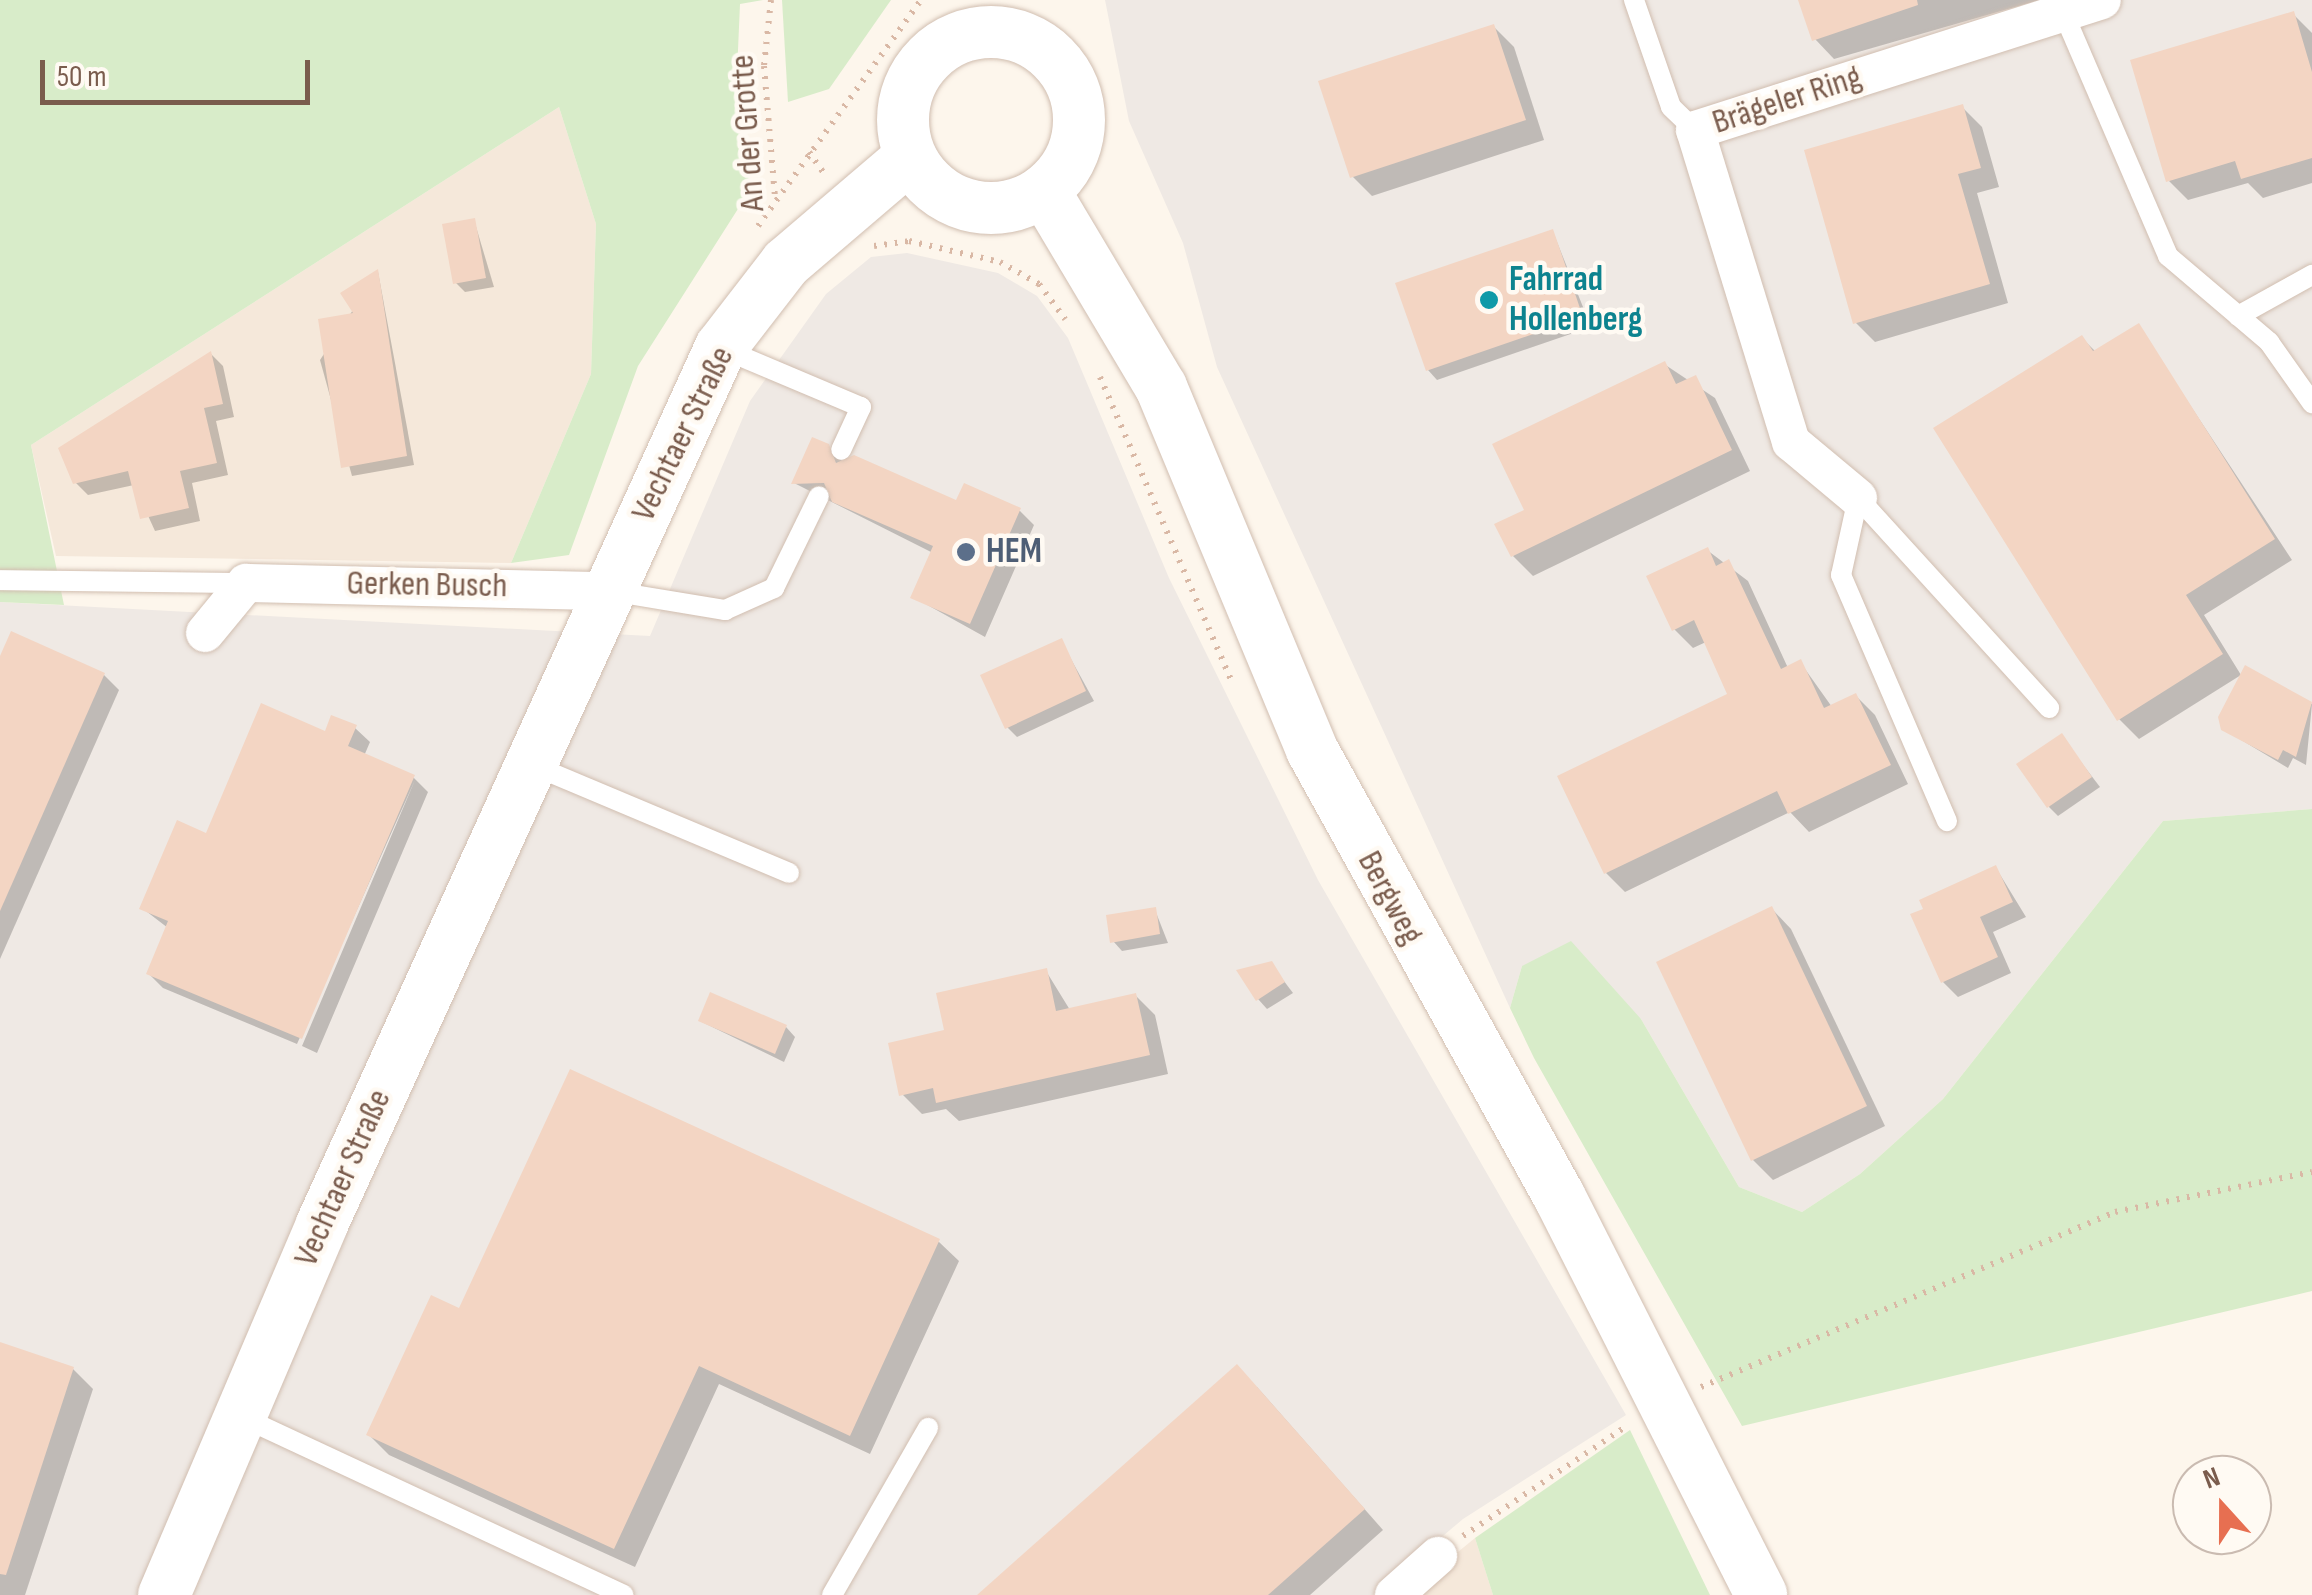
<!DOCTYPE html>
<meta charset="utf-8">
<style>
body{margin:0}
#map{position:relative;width:2312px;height:1595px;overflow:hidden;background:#fdf6ec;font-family:"Sofia Sans Condensed",sans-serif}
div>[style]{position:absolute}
.residential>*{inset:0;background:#f5e8da}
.industrial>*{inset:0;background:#efe9e4}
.green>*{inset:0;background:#d8ecc9}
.shadow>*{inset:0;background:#0003}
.building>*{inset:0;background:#f3d5c3}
.path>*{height:6px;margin-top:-3px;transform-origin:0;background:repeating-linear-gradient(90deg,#d9b8a5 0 2.5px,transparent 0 10.5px)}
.roads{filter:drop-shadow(0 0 2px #d1beb0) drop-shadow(0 0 2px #d1beb0)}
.lane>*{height:20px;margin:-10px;padding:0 10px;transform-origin:10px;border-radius:10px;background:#fff}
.street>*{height:38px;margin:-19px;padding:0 19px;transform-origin:19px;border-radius:19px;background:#fff}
.secondary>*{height:52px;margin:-26px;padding:0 26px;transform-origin:26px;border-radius:26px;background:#fff}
.secondary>.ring{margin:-26px;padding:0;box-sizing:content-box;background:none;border:52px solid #fff;border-radius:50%}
.dots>*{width:28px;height:28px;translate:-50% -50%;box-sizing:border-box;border:5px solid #fffaf3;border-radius:50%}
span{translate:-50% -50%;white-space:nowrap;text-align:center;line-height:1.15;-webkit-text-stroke:9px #fffaf3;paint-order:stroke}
.street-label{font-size:35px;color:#7a5c4d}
.culture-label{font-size:35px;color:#0d838f;font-weight:700}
.left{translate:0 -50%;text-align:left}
.service-label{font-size:35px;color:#4e5e75;font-weight:700}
.north{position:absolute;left:2172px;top:1455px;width:100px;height:100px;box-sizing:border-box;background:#fffaf3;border:2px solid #cabbb1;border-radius:50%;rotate:339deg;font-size:28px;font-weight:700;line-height:40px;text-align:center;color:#7a5c4d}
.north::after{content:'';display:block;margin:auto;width:35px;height:45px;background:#e76f51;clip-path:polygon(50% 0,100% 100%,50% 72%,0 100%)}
.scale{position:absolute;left:40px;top:60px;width:270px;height:45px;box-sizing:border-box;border:5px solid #7a5c4d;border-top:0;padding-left:12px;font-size:30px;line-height:35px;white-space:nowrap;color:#7a5c4d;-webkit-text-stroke:8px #fffaf3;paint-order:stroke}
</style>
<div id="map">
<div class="residential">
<i style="clip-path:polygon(559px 107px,596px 224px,591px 374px,511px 563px,56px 556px,31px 445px)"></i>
<i style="clip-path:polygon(1475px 1538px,1493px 1595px,1409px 1595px,1442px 1565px)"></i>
</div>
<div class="industrial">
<i style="clip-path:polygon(1105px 0,2312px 0,2312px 809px,2163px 821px,1943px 1099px,1860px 1174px,1802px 1212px,1739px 1187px,1641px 1019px,1522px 966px,1510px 1008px,1217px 367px,1183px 243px,1129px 121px)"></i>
<i style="clip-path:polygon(907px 253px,998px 273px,1037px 296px,1068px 338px,1169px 578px,1318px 880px,1626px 1415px,1463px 1519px,1373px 1595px,0 1595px,0 602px,650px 636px,750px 401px,826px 294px,871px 257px)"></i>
</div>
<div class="green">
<i style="clip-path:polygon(0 0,763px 0,740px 4px,737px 73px,750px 190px,638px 366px,569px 555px,511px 563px,591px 374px,596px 224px,559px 107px,31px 445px,64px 605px,0 602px)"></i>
<i style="clip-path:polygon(782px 0,891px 0,829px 89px,788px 102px)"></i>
<i style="clip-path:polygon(2312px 809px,2312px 1291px,1742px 1426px,1534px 1058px,1510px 1008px,1522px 966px,1571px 941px,1641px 1019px,1739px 1187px,1802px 1212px,1860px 1174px,1943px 1099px,2163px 821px)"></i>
<i style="clip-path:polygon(1630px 1430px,1710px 1595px,1493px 1595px,1475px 1538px)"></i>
</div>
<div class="shadow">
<i style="clip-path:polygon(1801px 0,2039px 0,1834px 59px,1815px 39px)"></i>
<i style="clip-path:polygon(2293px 14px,2312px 33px,2312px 183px,2263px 198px,2248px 183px,2188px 200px,2169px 181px)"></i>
<i style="clip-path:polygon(1494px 27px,1514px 47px,1544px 140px,1372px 196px,1352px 176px)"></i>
<i style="clip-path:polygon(1962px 107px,1982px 127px,1999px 187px,1977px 193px,2008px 303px,1875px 342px,1855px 322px)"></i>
<i style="clip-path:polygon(474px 220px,494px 287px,465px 292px,455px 282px)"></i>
<i style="clip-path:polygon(1553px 232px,1591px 327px,1437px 380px,1428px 370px)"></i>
<i style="clip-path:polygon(378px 272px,414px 465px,352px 476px,320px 360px)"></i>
<i style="clip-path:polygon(2138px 326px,2292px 560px,2204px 615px,2241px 675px,2139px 739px,2119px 719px,2082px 338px,2096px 352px)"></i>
<i style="clip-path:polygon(211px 354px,223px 366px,234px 417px,216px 421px,228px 475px,192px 483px,200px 521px,155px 531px,134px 485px,88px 495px,75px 482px)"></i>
<i style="clip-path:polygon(1664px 364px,1715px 398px,1750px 471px,1533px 576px,1513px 556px)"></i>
<i style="clip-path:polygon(827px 446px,843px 462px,957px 503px,1020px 511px,1034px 525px,985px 637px,913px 597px,933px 553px,794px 483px)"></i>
<i style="clip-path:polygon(1707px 550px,1748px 581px,1788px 668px,1800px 662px,1832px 707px,1856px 696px,1875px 715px,1908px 784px,1809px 832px,1790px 812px,1625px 892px,1606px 873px,1731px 696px,1706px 642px,1693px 648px,1674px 629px)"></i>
<i style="clip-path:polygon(1061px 641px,1094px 701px,1017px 737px,1007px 727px)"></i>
<i style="clip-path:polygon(0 663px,104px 675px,119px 690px,0 959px)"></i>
<i style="clip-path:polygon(2246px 668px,2312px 704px,2306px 765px,2293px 758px,2288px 768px,2223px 729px)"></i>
<i style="clip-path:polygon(355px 728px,370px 742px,364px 756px,413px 777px,428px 792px,317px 1053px,302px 1046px,415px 780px,297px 1044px,163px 988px,148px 973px,168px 928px,142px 908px,207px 836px,326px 734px)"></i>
<i style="clip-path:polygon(2061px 736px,2100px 787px,2058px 816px,2049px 807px)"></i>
<i style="clip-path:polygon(1996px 868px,2026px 917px,1993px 932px,2011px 973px,1958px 997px,1943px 982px,1926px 910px)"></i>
<i style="clip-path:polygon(1772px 909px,1791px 929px,1885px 1126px,1773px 1180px,1753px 1160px)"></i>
<i style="clip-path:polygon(1155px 910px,1168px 943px,1122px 951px,1113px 941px)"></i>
<i style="clip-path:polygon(1271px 964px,1293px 993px,1267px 1009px,1258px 999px)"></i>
<i style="clip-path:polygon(1046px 971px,1070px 1010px,1135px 995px,1155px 1015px,1168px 1074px,959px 1121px,946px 1109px,922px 1114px,902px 1094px,947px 1032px)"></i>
<i style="clip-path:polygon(700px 1021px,786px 1027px,795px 1037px,784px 1062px)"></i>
<i style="clip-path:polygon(939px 1242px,959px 1261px,870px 1454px,719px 1384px,635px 1567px,389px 1455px,369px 1435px,460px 1311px)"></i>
<i style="clip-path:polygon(0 1345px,73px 1369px,93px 1389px,25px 1595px,0 1595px)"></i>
<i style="clip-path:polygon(1257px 1387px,1383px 1530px,1310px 1595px,980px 1595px)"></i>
</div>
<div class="building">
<i style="clip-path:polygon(1798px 0,1917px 0,1918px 5px,1812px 41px)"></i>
<i style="clip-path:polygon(2294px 11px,2312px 72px,2312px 158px,2241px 179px,2235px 161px,2166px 182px,2130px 60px)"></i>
<i style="clip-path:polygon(1494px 24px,1526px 120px,1350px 178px,1318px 81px)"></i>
<i style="clip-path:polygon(1963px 104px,1981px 168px,1958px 174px,1990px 284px,1853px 324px,1804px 150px)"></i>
<i style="clip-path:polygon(475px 218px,486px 278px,453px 284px,442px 224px)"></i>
<i style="clip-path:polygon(1553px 229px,1583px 317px,1426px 371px,1395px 283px)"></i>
<i style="clip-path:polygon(378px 269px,407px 456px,341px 468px,318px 319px,353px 313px,340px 293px)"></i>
<i style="clip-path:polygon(2139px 323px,2275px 539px,2186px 595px,2223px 654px,2117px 721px,1933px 428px,2082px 335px,2093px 351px)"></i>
<i style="clip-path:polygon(211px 351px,223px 404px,204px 408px,217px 463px,180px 471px,189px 508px,140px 519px,128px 471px,73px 484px,58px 448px)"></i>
<i style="clip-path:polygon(1665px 361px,1676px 384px,1696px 375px,1732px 450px,1511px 557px,1494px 524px,1524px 510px,1492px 444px)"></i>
<i style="clip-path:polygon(812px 437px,829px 444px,836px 463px,854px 455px,956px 500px,964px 483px,1021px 508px,970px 624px,910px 598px,933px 546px,832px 502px,824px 483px,791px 484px)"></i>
<i style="clip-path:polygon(1708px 547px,1716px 566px,1729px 559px,1781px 669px,1801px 659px,1824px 708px,1856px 693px,1891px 765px,1788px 814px,1777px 791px,1604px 874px,1557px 776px,1727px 694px,1694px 620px,1672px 631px,1646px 576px)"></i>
<i style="clip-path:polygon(11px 631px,105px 673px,0 911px,0 656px)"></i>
<i style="clip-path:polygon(1062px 638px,1086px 691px,1005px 729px,980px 675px)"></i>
<i style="clip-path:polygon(2245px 665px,2312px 702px,2296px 757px,2283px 750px,2278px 760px,2221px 730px,2218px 717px)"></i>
<i style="clip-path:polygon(261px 703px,325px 731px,331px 715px,357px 725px,348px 746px,415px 775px,302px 1039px,146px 974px,168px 921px,139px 909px,177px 820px,206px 833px)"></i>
<i style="clip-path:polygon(2062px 733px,2092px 777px,2047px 808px,2016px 764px)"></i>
<i style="clip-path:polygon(1996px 865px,2013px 902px,1980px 917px,1998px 957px,1941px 983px,1910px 914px,1923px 909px,1919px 900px)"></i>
<i style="clip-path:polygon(1772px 906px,1867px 1106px,1751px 1161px,1656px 962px)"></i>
<i style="clip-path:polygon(1156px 907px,1160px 934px,1110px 943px,1106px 915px)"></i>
<i style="clip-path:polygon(1272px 961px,1285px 982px,1256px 1001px,1236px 970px)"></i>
<i style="clip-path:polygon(1047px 968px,1056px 1011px,1136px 993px,1150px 1055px,936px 1103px,933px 1088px,899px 1096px,888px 1043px,944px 1030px,936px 993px)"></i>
<i style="clip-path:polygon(710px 992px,787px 1025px,775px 1054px,698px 1021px)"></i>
<i style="clip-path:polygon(570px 1069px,940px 1239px,850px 1436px,699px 1366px,614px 1549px,366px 1435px,431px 1295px,459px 1308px)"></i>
<i style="clip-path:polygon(0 1342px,74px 1367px,6px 1575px,0 1574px)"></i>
<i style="clip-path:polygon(1237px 1364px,1365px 1509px,1268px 1595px,977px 1595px)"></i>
</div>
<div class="path">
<i style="left:771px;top:0;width:66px;rotate:96.1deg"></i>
<i style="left:764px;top:66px;width:132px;rotate:85.2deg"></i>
<i style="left:809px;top:152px;width:28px;rotate:55deg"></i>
<i style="left:758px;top:226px;width:279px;rotate:-54.2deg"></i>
<i style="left:874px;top:246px;width:35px;rotate:-8deg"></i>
<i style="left:909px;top:241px;width:93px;rotate:13deg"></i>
<i style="left:1000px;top:262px;width:45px;rotate:29.4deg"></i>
<i style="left:1039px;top:284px;width:44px;rotate:53.4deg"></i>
<i style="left:1100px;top:377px;width:332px;rotate:66.6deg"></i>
<i style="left:1701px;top:1387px;width:449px;rotate:-22.9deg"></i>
<i style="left:2115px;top:1212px;width:201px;rotate:-11.5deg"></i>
<i style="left:1463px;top:1536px;width:197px;rotate:-33.9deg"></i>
</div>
<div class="roads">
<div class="lane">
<i style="left:1634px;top:0;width:113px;rotate:70.9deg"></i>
<i style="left:1671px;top:107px;width:33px;rotate:44deg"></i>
<i style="left:2063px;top:12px;width:266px;rotate:66.7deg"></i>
<i style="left:2168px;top:256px;width:133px;rotate:40.4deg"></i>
<i style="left:2269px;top:342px;width:75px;rotate:54.8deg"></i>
<i style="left:2238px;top:316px;width:85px;rotate:-29deg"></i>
<i style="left:721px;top:348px;width:152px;rotate:22.9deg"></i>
<i style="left:861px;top:407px;width:47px;rotate:114.9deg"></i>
<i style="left:1858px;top:498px;width:79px;rotate:102.4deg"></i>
<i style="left:1841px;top:575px;width:268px;rotate:66.7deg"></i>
<i style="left:1858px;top:498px;width:284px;rotate:47.7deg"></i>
<i style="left:0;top:580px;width:246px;rotate:0.7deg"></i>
<i style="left:610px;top:591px;width:117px;rotate:9.4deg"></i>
<i style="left:725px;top:610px;width:54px;rotate:-24.2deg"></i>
<i style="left:774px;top:588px;width:102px;rotate:-63.9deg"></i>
<i style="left:530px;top:764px;width:281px;rotate:22.8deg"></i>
<i style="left:242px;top:1417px;width:421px;rotate:25deg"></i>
<i style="left:832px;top:1595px;width:193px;rotate:-60.1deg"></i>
</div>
<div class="street">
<i style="left:1858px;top:498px;width:87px;rotate:-140.1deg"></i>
<i style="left:1791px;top:442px;width:326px;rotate:-107.1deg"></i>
<i style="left:1695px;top:130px;width:427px;rotate:-17.7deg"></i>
<i style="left:205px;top:633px;width:65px;rotate:-50.6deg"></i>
<i style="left:246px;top:583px;width:362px;rotate:1.3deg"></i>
<i style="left:1394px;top:1595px;width:59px;rotate:-41.6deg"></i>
</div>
<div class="secondary">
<i class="ring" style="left:903px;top:32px;width:124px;height:124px"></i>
<i style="left:1044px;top:191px;width:228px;rotate:59.2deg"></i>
<i style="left:1161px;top:387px;width:393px;rotate:67.4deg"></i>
<i style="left:1312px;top:750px;width:510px;rotate:61.02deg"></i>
<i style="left:1559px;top:1196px;width:447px;rotate:63.1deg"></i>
<i style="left:164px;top:1595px;width:403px;rotate:-66.9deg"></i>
<i style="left:322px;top:1224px;width:963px;rotate:-65.54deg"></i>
<i style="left:721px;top:347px;width:106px;rotate:-52.3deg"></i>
<i style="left:786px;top:263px;width:163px;rotate:-40.5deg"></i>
</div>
</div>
<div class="dots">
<i style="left:1489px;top:300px;background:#0f9aa8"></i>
<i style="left:966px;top:552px;background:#5c6f8a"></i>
</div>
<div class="street-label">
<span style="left:1787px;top:100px;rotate:-18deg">Brägeler Ring</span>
<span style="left:748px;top:133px;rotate:-94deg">An der Grotte</span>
<span style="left:683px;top:434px;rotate:-64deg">Vechtaer Straße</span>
<span style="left:427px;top:585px;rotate:1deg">Gerken Busch</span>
<span style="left:1390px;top:898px;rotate:62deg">Bergweg</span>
<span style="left:343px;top:1178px;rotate:-66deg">Vechtaer Straße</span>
</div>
<div class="culture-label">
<span class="left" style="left:1509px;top:300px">Fahrrad<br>Hollenberg</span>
</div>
<div class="service-label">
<span class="left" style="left:986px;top:552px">HEM</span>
</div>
<div class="north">N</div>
<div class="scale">50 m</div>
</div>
